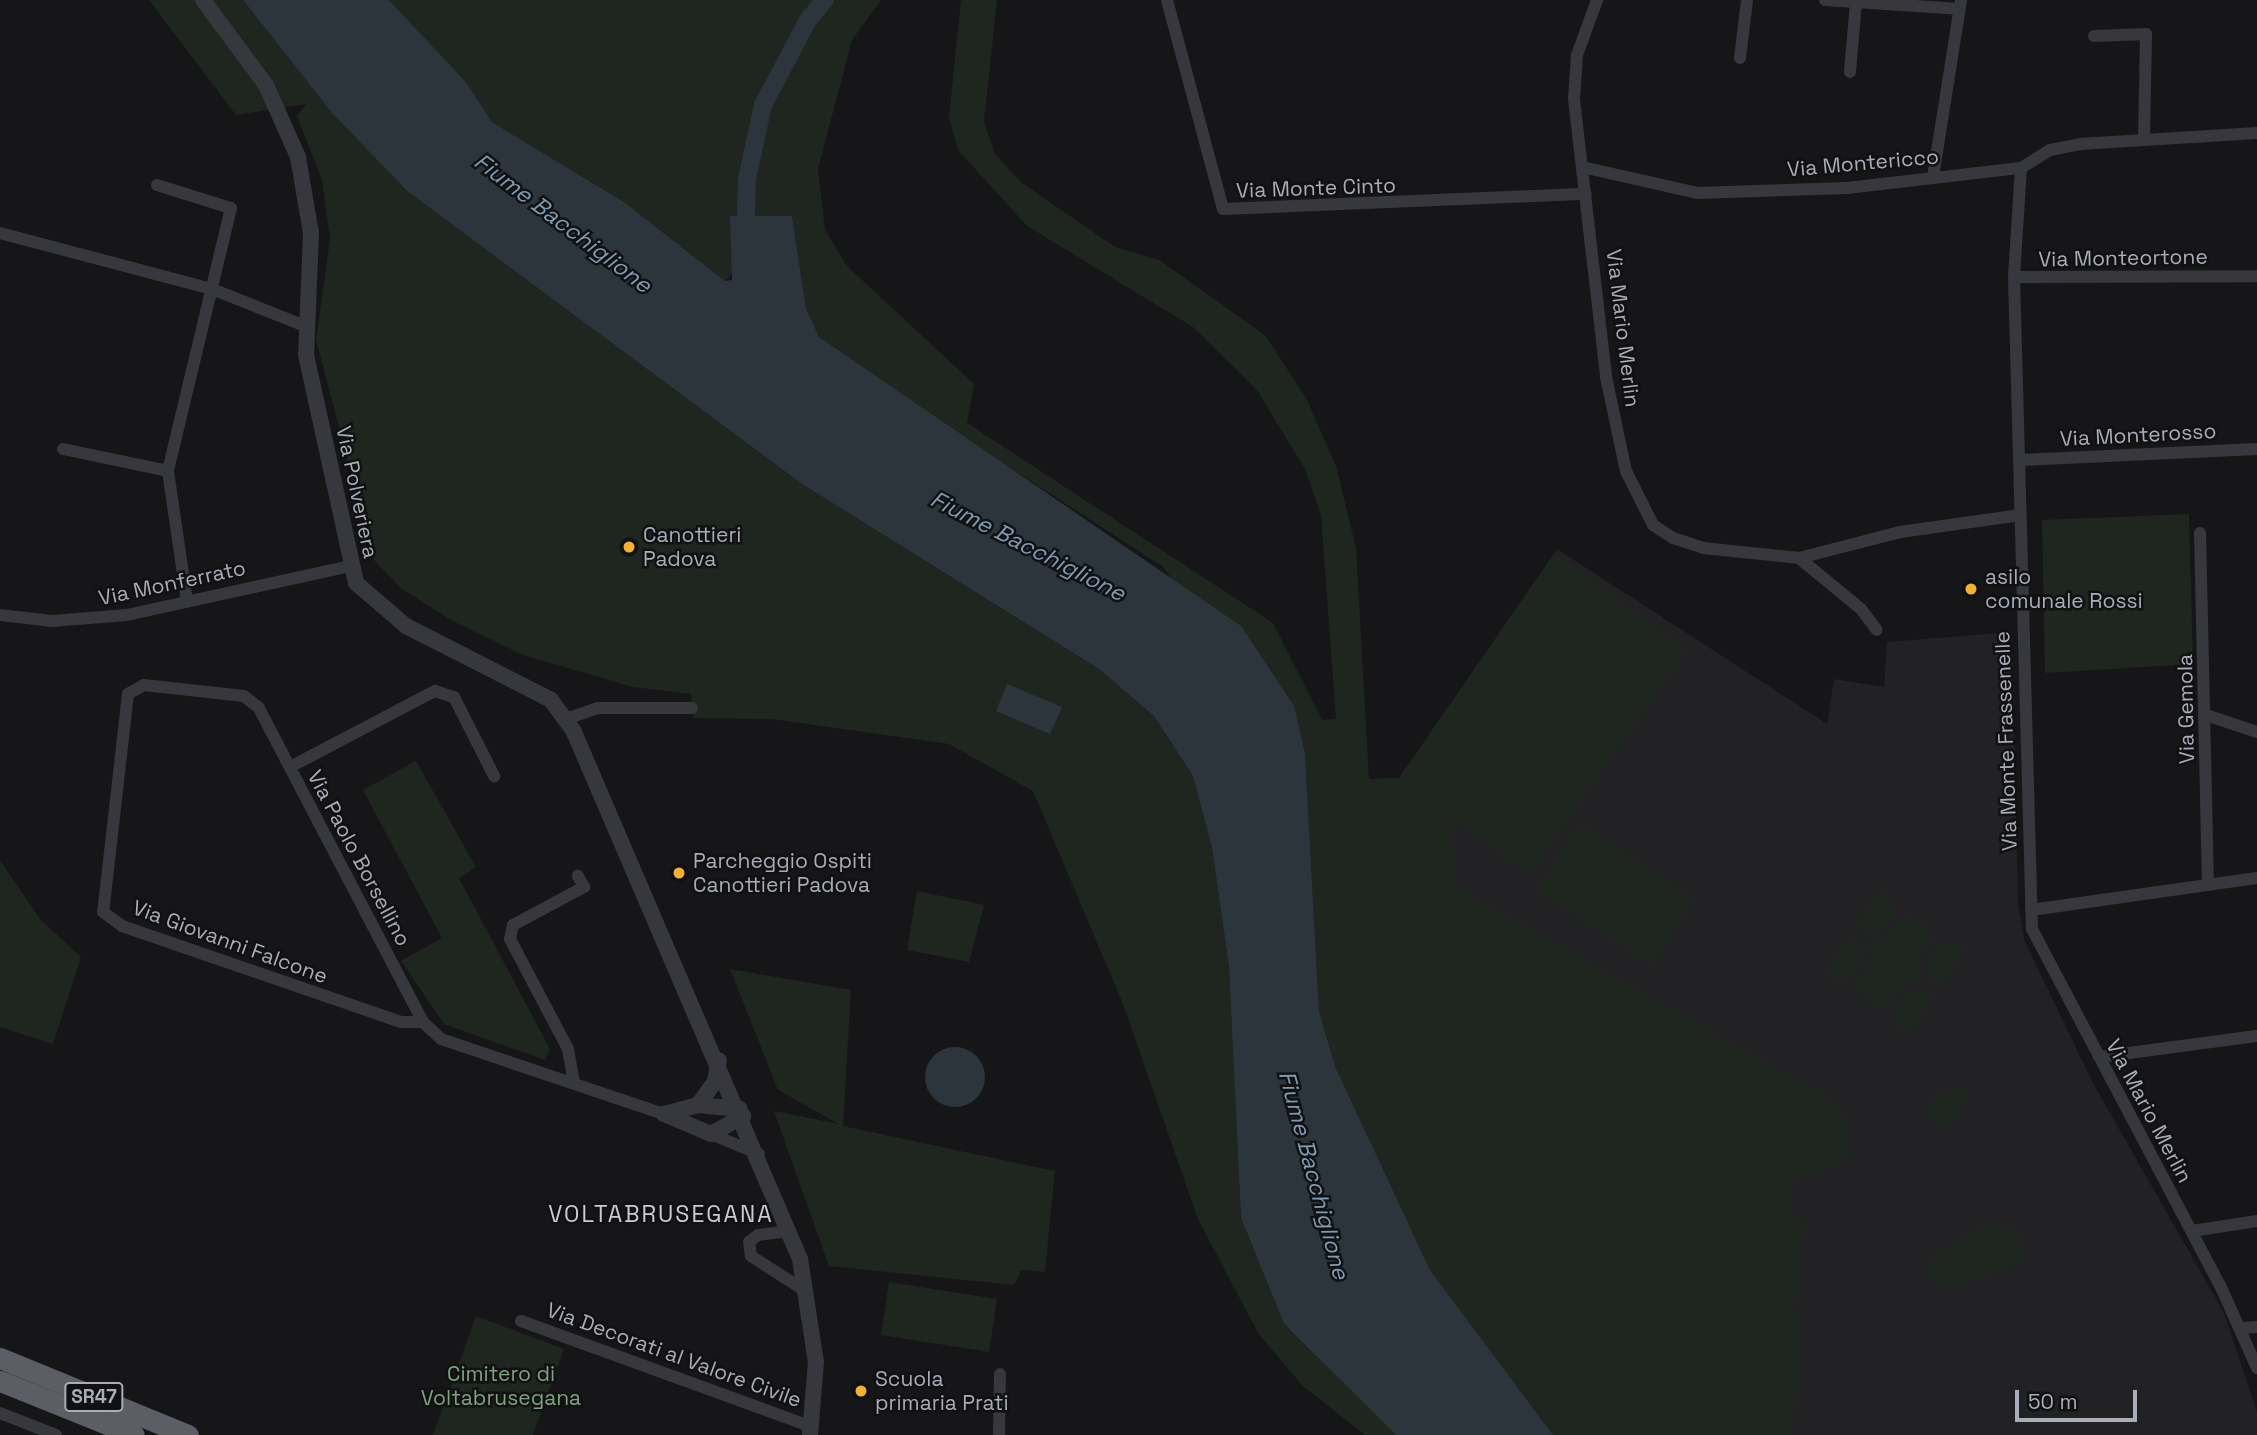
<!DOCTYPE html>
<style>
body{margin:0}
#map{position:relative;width:2257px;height:1435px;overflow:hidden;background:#161618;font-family:"Space Grotesk",sans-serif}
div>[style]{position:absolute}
.built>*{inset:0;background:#222225}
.green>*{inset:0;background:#1e261f}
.water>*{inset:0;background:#2c353c}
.round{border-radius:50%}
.canal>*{height:18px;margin:-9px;padding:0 9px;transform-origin:9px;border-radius:9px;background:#2c353c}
.minor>*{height:12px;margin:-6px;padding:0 6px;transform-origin:6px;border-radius:6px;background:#37383d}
.tertiary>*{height:16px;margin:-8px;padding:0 8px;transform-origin:8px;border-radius:8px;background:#37383d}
.trunk>*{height:21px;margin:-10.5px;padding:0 10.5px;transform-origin:10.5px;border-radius:10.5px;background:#5b5e65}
.dots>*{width:19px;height:19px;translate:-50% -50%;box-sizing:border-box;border:4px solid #111113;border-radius:50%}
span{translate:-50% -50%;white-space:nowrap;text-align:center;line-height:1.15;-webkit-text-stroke:5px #111113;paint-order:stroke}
.shield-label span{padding:2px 5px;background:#111113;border:2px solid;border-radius:5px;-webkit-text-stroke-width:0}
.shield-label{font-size:19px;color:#a8adb8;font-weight:700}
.street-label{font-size:21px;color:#a8adb8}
.poi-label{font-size:21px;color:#a8adb8}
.left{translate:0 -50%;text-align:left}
.park-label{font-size:21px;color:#7fa381}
.water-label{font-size:23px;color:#7f9bb3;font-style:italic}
.neighbourhood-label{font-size:23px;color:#c9ccd4;letter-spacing:2px}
.scale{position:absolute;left:2015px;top:1390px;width:122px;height:32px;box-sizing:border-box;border:4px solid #a8adb8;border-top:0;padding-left:9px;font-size:21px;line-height:24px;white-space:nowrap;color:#a8adb8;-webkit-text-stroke:5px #111113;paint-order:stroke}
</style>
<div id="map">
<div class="built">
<i style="clip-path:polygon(1557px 549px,1827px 724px,1834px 679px,1884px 687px,1887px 642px,2012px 632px,2018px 904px,2025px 942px,2093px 1083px,2224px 1313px,2257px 1412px,2257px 1435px,1758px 1435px,1446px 1054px,1369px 779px,1399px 778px)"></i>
</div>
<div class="green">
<i style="clip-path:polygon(149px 0,243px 0,332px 113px,407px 191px,802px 484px,1099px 669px,1154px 716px,1193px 776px,1212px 848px,1229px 967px,1241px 1218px,1284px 1324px,1396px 1435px,1365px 1435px,1303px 1386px,1258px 1333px,1198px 1219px,1123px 1004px,1033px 791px,949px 744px,772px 719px,693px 718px,691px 694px,633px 687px,523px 655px,451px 620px,402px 589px,374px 560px,316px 340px,330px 239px,322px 180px,297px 116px,306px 104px,236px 115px)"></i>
<i style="clip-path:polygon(389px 0,881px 0,852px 40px,818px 169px,825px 230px,847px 266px,974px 384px,967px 423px,1273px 623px,1322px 720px,1336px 719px,1321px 515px,1305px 469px,1257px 390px,1193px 327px,1027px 226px,958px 150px,949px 117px,961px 0,997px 0,984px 122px,995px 154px,1022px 183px,1115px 247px,1159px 260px,1265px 335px,1306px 398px,1336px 466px,1356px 548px,1369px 779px,1399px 778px,1555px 553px,1687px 651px,1529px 874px,1450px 817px,1455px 886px,1841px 1105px,1851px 1155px,1815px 1176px,1795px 1179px,1792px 1191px,1791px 1209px,1809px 1229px,1795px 1253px,1801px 1279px,1792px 1313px,1802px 1320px,1792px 1435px,1553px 1435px,1430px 1270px,1335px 1066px,1319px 1011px,1305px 753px,1162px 566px,865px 374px,819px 337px,806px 308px,792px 216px,725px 281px,624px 202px,492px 122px,466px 82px)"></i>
<i style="clip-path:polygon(2189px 514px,2193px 664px,2045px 673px,2042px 520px)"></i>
<i style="clip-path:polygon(416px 761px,476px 867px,459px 878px,550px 1049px,545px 1060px,444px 1024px,401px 961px,442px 938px,363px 790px)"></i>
<i style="clip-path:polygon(1581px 823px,1695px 898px,1652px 965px,1537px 891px)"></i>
<i style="clip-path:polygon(0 860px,40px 919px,81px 957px,53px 1044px,0 1027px)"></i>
<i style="clip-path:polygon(1880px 890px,1890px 897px,1893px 913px,1882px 931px,1866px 934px,1855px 927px)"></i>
<i style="clip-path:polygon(917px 891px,984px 905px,969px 962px,907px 950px)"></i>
<i style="clip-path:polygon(1899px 917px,1923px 919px,1933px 939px,1918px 963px,1925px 978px,1906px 982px,1890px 1007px,1871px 1005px,1855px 984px,1871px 959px,1866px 945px,1870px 939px,1884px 940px)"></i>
<i style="clip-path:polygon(1850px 936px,1860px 943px,1863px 959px,1852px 977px,1837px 980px,1826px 973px)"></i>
<i style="clip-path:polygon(1955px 941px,1965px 948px,1941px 987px,1931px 980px,1927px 963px,1939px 944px)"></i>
<i style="clip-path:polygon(730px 969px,851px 990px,843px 1126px,1055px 1171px,1045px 1272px,1021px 1270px,1014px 1285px,829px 1266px,774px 1111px,839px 1124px,778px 1090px)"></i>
<i style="clip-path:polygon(1924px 989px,1934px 996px,1910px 1034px,1899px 1027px,1896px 1011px,1908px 992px)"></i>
<i style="clip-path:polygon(1956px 1084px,1970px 1092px,1948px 1129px,1924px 1115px,1940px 1089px,1950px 1094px)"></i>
<i style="clip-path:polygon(1977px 1226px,2018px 1229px,2021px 1263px,1943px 1291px,1927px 1273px,1929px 1261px)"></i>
<i style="clip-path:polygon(889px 1282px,997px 1299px,989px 1352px,881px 1335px)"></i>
<i style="clip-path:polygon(476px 1316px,564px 1349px,533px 1435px,433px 1435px)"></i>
</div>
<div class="water">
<i style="clip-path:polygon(243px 0,389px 0,466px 82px,492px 122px,624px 202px,725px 281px,732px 280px,730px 216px,792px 216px,806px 308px,819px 337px,1241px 626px,1294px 706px,1305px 753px,1319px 1011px,1335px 1066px,1430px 1270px,1553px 1435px,1396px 1435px,1284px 1324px,1241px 1218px,1229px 967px,1212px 848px,1193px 776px,1154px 716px,1099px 669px,802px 484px,407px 191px,332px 113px)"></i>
<i style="clip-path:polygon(1007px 684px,1062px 707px,1050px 734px,996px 711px)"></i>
<i class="round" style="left:925px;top:1047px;width:60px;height:60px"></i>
</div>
<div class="canal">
<i style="left:745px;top:240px;width:61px;rotate:-88.1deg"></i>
<i style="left:747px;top:179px;width:76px;rotate:-77.8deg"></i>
<i style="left:763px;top:105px;width:96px;rotate:-62.1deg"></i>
<i style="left:808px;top:20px;width:26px;rotate:-50deg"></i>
</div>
<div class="minor">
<i style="left:1167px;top:0;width:216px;rotate:75deg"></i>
<i style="left:1223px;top:209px;width:363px;rotate:-2.4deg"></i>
<i style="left:1597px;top:0;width:59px;rotate:110deg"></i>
<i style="left:1577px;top:55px;width:44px;rotate:93.9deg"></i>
<i style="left:1574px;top:99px;width:280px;rotate:83.4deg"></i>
<i style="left:1606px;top:377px;width:96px;rotate:78deg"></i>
<i style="left:1626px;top:471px;width:60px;rotate:63.4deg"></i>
<i style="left:1653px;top:525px;width:24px;rotate:33deg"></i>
<i style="left:1673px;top:538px;width:32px;rotate:18deg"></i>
<i style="left:1703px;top:548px;width:97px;rotate:5.9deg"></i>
<i style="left:1799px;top:558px;width:80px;rotate:39.4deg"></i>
<i style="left:1861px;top:609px;width:26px;rotate:53deg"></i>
<i style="left:1825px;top:0;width:134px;rotate:3.8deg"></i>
<i style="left:2094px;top:36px;width:52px;rotate:-2.2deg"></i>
<i style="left:2146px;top:34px;width:104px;rotate:91.1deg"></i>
<i style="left:1740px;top:58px;width:58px;rotate:-83.1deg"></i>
<i style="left:1850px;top:72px;width:70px;rotate:-85.1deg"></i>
<i style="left:1582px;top:167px;width:118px;rotate:12.7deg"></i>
<i style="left:1697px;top:193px;width:150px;rotate:-1.9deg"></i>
<i style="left:1847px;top:188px;width:175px;rotate:-6.6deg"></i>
<i style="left:2021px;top:168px;width:34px;rotate:-32deg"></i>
<i style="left:2050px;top:150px;width:31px;rotate:-11deg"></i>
<i style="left:2080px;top:144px;width:177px;rotate:-3.6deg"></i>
<i style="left:2021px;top:168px;width:109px;rotate:93.7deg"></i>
<i style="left:2014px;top:277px;width:652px;rotate:88.42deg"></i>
<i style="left:2032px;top:929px;width:403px;rotate:62.2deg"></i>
<i style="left:2220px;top:1285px;width:91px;rotate:66deg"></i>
<i style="left:1933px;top:177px;width:179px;rotate:-81deg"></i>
<i style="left:157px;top:185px;width:77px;rotate:17.3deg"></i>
<i style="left:231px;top:208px;width:270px;rotate:103.5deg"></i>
<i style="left:168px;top:471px;width:132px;rotate:81.7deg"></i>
<i style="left:0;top:233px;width:219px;rotate:14.8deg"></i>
<i style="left:212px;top:289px;width:100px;rotate:21.7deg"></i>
<i style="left:2014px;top:277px;width:243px;rotate:-0.2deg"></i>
<i style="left:63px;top:449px;width:107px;rotate:11.8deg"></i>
<i style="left:2021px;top:460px;width:236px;rotate:-2.7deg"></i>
<i style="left:2200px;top:533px;width:351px;rotate:88.7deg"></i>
<i style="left:1799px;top:558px;width:104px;rotate:-14.4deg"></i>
<i style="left:1900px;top:532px;width:122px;rotate:-8deg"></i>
<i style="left:0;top:615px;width:52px;rotate:6.6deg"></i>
<i style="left:52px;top:621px;width:75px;rotate:-4.6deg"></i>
<i style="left:127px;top:615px;width:228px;rotate:-12.4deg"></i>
<i style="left:2206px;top:715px;width:54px;rotate:18.4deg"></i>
<i style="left:566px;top:719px;width:34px;rotate:-19deg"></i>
<i style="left:598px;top:708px;width:94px"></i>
<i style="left:290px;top:767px;width:164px;rotate:-27.7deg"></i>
<i style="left:435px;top:691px;width:20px;rotate:18deg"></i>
<i style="left:454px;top:697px;width:89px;rotate:63.1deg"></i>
<i style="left:2031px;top:910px;width:228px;rotate:-8.1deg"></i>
<i style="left:423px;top:1022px;width:356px;rotate:-117.6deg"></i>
<i style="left:258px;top:707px;width:18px;rotate:-142deg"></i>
<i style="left:244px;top:696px;width:101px;rotate:-173.7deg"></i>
<i style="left:144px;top:685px;width:18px;rotate:151deg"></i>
<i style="left:128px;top:694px;width:219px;rotate:96.5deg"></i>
<i style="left:103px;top:912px;width:24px;rotate:36deg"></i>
<i style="left:122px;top:926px;width:295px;rotate:19deg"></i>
<i style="left:401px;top:1022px;width:22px"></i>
<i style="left:423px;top:1022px;width:25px;rotate:43deg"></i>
<i style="left:441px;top:1039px;width:235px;rotate:18.6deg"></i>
<i style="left:2099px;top:1057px;width:159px;rotate:-7.6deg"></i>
<i style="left:574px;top:1083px;width:35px;rotate:-100deg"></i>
<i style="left:568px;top:1049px;width:124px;rotate:-117.8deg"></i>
<i style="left:510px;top:939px;width:14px;rotate:-78deg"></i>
<i style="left:513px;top:925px;width:81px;rotate:-28.2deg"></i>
<i style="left:584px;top:887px;width:13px;rotate:-119deg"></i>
<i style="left:711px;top:1134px;width:52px;rotate:22.6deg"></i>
<i style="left:790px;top:1231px;width:32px;rotate:173deg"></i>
<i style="left:758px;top:1235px;width:11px;rotate:142deg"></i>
<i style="left:749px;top:1242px;width:14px;rotate:82deg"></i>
<i style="left:751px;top:1256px;width:67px;rotate:32.7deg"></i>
<i style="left:2192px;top:1231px;width:66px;rotate:-8.7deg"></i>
<i style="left:521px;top:1321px;width:310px;rotate:20deg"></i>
<i style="left:2242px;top:1328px;width:15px;rotate:-4deg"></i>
<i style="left:0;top:1413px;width:60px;rotate:21.4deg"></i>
<i style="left:999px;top:1435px;width:61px;rotate:-89.1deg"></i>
</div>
<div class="tertiary">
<i style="left:203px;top:0;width:106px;rotate:53.5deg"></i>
<i style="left:266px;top:85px;width:79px;rotate:66deg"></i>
<i style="left:298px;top:157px;width:77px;rotate:80.3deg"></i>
<i style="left:311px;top:233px;width:122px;rotate:92.3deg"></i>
<i style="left:306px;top:355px;width:233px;rotate:77.6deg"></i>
<i style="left:356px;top:583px;width:66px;rotate:40.7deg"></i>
<i style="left:406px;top:626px;width:163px;rotate:27deg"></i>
<i style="left:551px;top:700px;width:39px;rotate:54deg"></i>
<i style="left:574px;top:732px;width:573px;rotate:66.79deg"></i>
<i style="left:800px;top:1259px;width:104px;rotate:81.2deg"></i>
<i style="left:816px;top:1362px;width:73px;rotate:94.7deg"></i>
<i style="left:698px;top:1105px;width:29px;rotate:-54deg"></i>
<i style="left:715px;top:1082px;width:22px;rotate:-80deg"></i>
<i style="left:664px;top:1114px;width:51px;rotate:23.1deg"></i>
<i style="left:711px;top:1134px;width:37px;rotate:-29deg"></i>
<i style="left:664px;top:1114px;width:35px;rotate:-15deg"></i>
<i style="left:698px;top:1105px;width:42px;rotate:5.4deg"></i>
</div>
<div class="trunk">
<i style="left:0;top:1358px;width:203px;rotate:22.3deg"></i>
<i style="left:0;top:1381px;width:144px;rotate:21.9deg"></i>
</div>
<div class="dots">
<i style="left:629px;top:547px;background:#f2b134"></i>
<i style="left:1971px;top:589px;background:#f2b134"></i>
<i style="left:679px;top:873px;background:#f2b134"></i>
<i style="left:861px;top:1391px;background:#f2b134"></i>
</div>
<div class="shield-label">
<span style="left:94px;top:1397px">SR47</span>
</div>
<div class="street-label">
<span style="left:1863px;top:163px;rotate:-5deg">Via Montericco</span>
<span style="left:1316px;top:188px;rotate:-2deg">Via Monte Cinto</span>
<span style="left:2123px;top:258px;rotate:-1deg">Via Monteortone</span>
<span style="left:1623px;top:328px;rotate:83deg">Via Mario Merlin</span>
<span style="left:2138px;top:435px;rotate:-3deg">Via Monterosso</span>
<span style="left:357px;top:492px;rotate:78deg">Via Polveriera</span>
<span style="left:172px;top:583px;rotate:-12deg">Via Monferrato</span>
<span style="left:2186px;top:709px;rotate:-91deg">Via Gemola</span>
<span style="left:2006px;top:741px;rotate:-92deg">Via Monte Frassenelle</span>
<span style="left:359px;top:858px;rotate:62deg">Via Paolo Borsellino</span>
<span style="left:230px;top:942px;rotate:20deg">Via Giovanni Falcone</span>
<span style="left:2149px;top:1111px;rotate:62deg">Via Mario Merlin</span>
<span style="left:674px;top:1355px;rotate:20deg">Via Decorati al Valore Civile</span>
</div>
<div class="poi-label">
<span class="left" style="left:643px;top:547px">Canottieri<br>Padova</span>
<span class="left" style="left:1985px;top:589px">asilo<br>comunale Rossi</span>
<span class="left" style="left:693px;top:873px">Parcheggio Ospiti<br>Canottieri Padova</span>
<span class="left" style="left:875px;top:1391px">Scuola<br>primaria Prati</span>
</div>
<div class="park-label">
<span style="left:501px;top:1386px">Cimitero di<br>Voltabrusegana</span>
</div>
<div class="water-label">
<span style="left:563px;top:223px;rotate:37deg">Fiume Bacchiglione</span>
<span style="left:1028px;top:546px;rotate:27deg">Fiume Bacchiglione</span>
<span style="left:1314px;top:1175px;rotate:75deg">Fiume Bacchiglione</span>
</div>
<div class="neighbourhood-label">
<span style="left:661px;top:1214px">VOLTABRUSEGANA</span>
</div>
<div class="scale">50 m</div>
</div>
